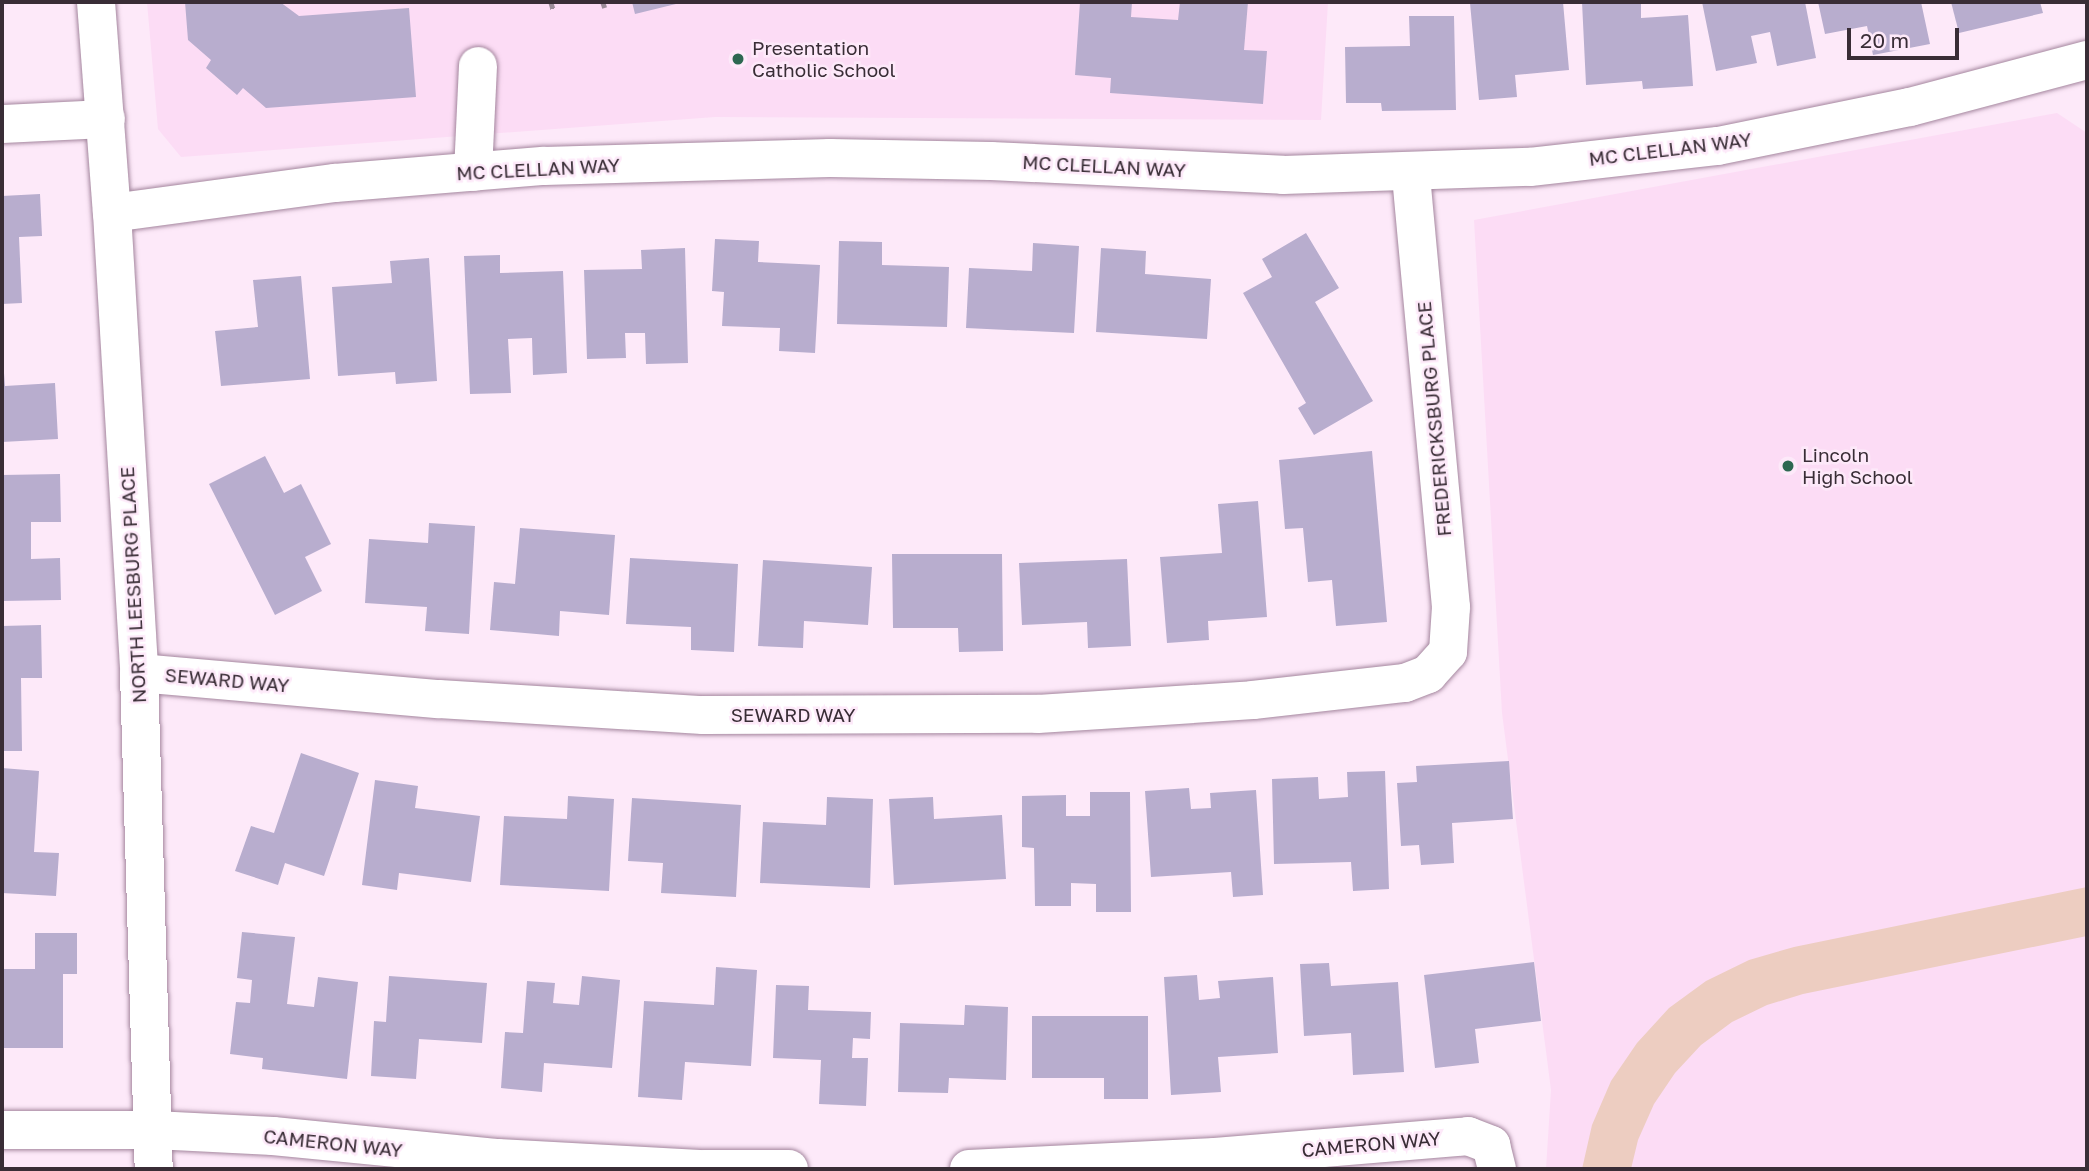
<!DOCTYPE html>
<style>
body{margin:0}
#map{position:relative;width:2089px;height:1171px;overflow:hidden;background:#fde9f9;font-family:"Golos Text",sans-serif}
div>[style]{position:absolute}
.built>*{inset:0;background:#fcdcf5}
.green>*{inset:0;background:#edcdc1}
.building>*{inset:0;background:#b8adce}
.path>*{height:4.5px;margin-top:-2.25px;transform-origin:0;background:repeating-linear-gradient(90deg,#9b8b98 0 7px,transparent 0 10.5px)}
.roads{filter:drop-shadow(0 0 2px #a4869e) drop-shadow(0 0 2px #a4869e)}
.minor>*{height:38px;margin:-19px;padding:0 19px;transform-origin:19px;border-radius:19px;background:#fff}
.dots>*{width:19px;height:19px;translate:-50% -50%;box-sizing:border-box;border:4px solid #fde9f9;border-radius:50%}
span{translate:-50% -50%;white-space:nowrap;text-align:center;line-height:1.15;-webkit-text-stroke:5px #fde9f9;paint-order:stroke}
.poi-label{font-size:19px;color:#392d36}
.left{translate:0 -50%;text-align:left}
.street-label{font-size:19px;color:#392d36}
.frame{position:absolute;inset:0;border:4px solid #392d36;pointer-events:none}
.scale{position:absolute;left:1847px;top:28px;width:112px;height:32px;box-sizing:border-box;border:4px solid #392d36;border-top:0;padding-left:9px;font-size:21px;line-height:24px;white-space:nowrap;color:#392d36;-webkit-text-stroke:5px #fde9f9;paint-order:stroke}
</style>
<div id="map">
<div class="built">
<i style="clip-path:polygon(147px 2px,1328px 2px,1321px 120px,715px 117px,181px 157px,158px 129px)"></i>
<i style="clip-path:polygon(2057px 113px,2087px 133px,2087px 1169px,1546px 1169px,1551px 1090px,1502px 713px,1474px 220px)"></i>
</div>
<div class="green">
<i style="clip-path:polygon(2087px 887px,2087px 936px,1803px 994px,1767px 1005px,1732px 1022px,1701px 1045px,1675px 1073px,1654px 1104px,1638px 1140px,1631px 1169px,1582px 1169px,1592px 1125px,1611px 1081px,1637px 1043px,1669px 1008px,1706px 981px,1749px 960px,1794px 947px)"></i>
</div>
<div class="building">
<i style="clip-path:polygon(185px 2px,280px 2px,299px 16px,409px 8px,416px 97px,266px 108px,243px 88px,237px 95px,206px 68px,211px 60px,188px 40px)"></i>
<i style="clip-path:polygon(632px 2px,680px 2px,680px 3px,635px 14px)"></i>
<i style="clip-path:polygon(1080px 2px,1132px 2px,1131px 17px,1178px 20px,1180px 2px,1248px 2px,1244px 50px,1267px 51px,1263px 104px,1110px 93px,1111px 78px,1075px 75px)"></i>
<i style="clip-path:polygon(1490px 2px,1563px 2px,1569px 70px,1515px 75px,1517px 97px,1479px 100px,1470px 3px)"></i>
<i style="clip-path:polygon(1582px 2px,1641px 2px,1641px 18px,1688px 15px,1693px 86px,1643px 89px,1642px 81px,1586px 85px)"></i>
<i style="clip-path:polygon(1702px 2px,1805px 2px,1816px 58px,1777px 66px,1770px 32px,1751px 36px,1757px 63px,1716px 71px)"></i>
<i style="clip-path:polygon(1818px 2px,1921px 2px,1930px 44px,1873px 55px,1867px 26px,1825px 34px)"></i>
<i style="clip-path:polygon(1951px 2px,2040px 2px,2043px 13px,1959px 33px)"></i>
<i style="clip-path:polygon(1409px 16px,1454px 16px,1456px 110px,1382px 111px,1381px 103px,1346px 103px,1345px 47px,1410px 46px)"></i>
<i style="clip-path:polygon(40px 194px,42px 236px,19px 237px,22px 303px,2px 304px,2px 196px)"></i>
<i style="clip-path:polygon(1306px 233px,1339px 288px,1315px 302px,1373px 401px,1314px 435px,1298px 408px,1306px 403px,1243px 293px,1272px 277px,1262px 259px)"></i>
<i style="clip-path:polygon(715px 239px,759px 241px,758px 262px,820px 265px,815px 353px,779px 351px,780px 328px,722px 326px,724px 292px,712px 291px)"></i>
<i style="clip-path:polygon(839px 241px,882px 242px,882px 265px,949px 267px,947px 327px,837px 324px)"></i>
<i style="clip-path:polygon(1033px 243px,1079px 246px,1074px 333px,966px 328px,969px 268px,1032px 271px)"></i>
<i style="clip-path:polygon(685px 248px,688px 363px,646px 364px,645px 333px,625px 333px,626px 358px,587px 359px,584px 270px,642px 269px,641px 250px)"></i>
<i style="clip-path:polygon(1101px 248px,1146px 251px,1145px 274px,1211px 279px,1207px 339px,1096px 332px)"></i>
<i style="clip-path:polygon(500px 255px,500px 273px,563px 271px,567px 373px,533px 375px,532px 338px,508px 339px,511px 393px,470px 394px,464px 256px)"></i>
<i style="clip-path:polygon(429px 258px,437px 381px,396px 384px,395px 372px,338px 376px,332px 287px,392px 283px,390px 261px)"></i>
<i style="clip-path:polygon(301px 276px,310px 379px,221px 386px,215px 331px,258px 327px,253px 280px)"></i>
<i style="clip-path:polygon(4px 373px,5px 386px,55px 383px,58px 439px,2px 442px)"></i>
<i style="clip-path:polygon(1372px 451px,1387px 622px,1336px 626px,1332px 580px,1308px 582px,1303px 528px,1285px 529px,1279px 460px)"></i>
<i style="clip-path:polygon(265px 456px,284px 493px,301px 484px,331px 544px,305px 557px,322px 591px,275px 615px,209px 484px)"></i>
<i style="clip-path:polygon(60px 474px,61px 522px,31px 522px,31px 559px,60px 558px,61px 600px,2px 601px,2px 475px)"></i>
<i style="clip-path:polygon(1258px 501px,1267px 617px,1208px 621px,1209px 640px,1167px 643px,1160px 557px,1222px 553px,1218px 504px)"></i>
<i style="clip-path:polygon(429px 523px,475px 526px,469px 634px,425px 631px,427px 607px,365px 603px,369px 539px,428px 543px)"></i>
<i style="clip-path:polygon(520px 528px,615px 535px,609px 615px,560px 611px,559px 636px,490px 630px,494px 582px,515px 584px)"></i>
<i style="clip-path:polygon(892px 554px,1002px 554px,1003px 651px,959px 652px,958px 628px,893px 628px)"></i>
<i style="clip-path:polygon(630px 558px,738px 564px,734px 652px,691px 650px,691px 627px,626px 624px)"></i>
<i style="clip-path:polygon(1127px 559px,1131px 646px,1088px 648px,1087px 622px,1022px 625px,1019px 563px)"></i>
<i style="clip-path:polygon(763px 560px,872px 567px,868px 625px,804px 621px,803px 648px,758px 646px)"></i>
<i style="clip-path:polygon(41px 625px,42px 678px,21px 678px,22px 751px,2px 751px,2px 626px)"></i>
<i style="clip-path:polygon(301px 753px,359px 773px,324px 876px,285px 863px,278px 885px,235px 871px,251px 826px,274px 833px)"></i>
<i style="clip-path:polygon(1509px 761px,1513px 819px,1452px 823px,1454px 863px,1421px 865px,1419px 845px,1401px 846px,1397px 783px,1417px 782px,1416px 766px)"></i>
<i style="clip-path:polygon(2px 768px,39px 771px,34px 852px,59px 853px,56px 896px,2px 893px)"></i>
<i style="clip-path:polygon(1385px 771px,1389px 889px,1353px 891px,1351px 862px,1274px 864px,1272px 779px,1318px 777px,1319px 799px,1348px 797px,1347px 772px)"></i>
<i style="clip-path:polygon(375px 780px,418px 786px,415px 808px,480px 816px,471px 882px,399px 873px,397px 890px,362px 885px)"></i>
<i style="clip-path:polygon(1189px 788px,1191px 809px,1211px 808px,1210px 793px,1256px 790px,1263px 895px,1233px 897px,1231px 872px,1151px 877px,1145px 791px)"></i>
<i style="clip-path:polygon(1090px 792px,1130px 792px,1131px 912px,1096px 912px,1096px 884px,1071px 883px,1071px 906px,1035px 906px,1034px 848px,1022px 847px,1022px 796px,1066px 795px,1066px 816px,1090px 816px)"></i>
<i style="clip-path:polygon(568px 796px,614px 799px,609px 891px,500px 885px,504px 816px,567px 819px)"></i>
<i style="clip-path:polygon(827px 797px,873px 799px,870px 888px,760px 883px,763px 822px,826px 825px)"></i>
<i style="clip-path:polygon(933px 797px,934px 819px,1002px 815px,1006px 879px,894px 885px,889px 799px)"></i>
<i style="clip-path:polygon(632px 798px,741px 805px,736px 897px,661px 893px,663px 863px,628px 861px)"></i>
<i style="clip-path:polygon(242px 932px,295px 937px,287px 1004px,314px 1007px,318px 977px,358px 982px,347px 1079px,262px 1069px,263px 1058px,230px 1054px,236px 1002px,250px 1003px,252px 980px,237px 978px)"></i>
<i style="clip-path:polygon(35px 933px,77px 933px,77px 974px,63px 974px,63px 1048px,2px 1048px,2px 969px,35px 969px)"></i>
<i style="clip-path:polygon(1534px 962px,1541px 1021px,1475px 1029px,1479px 1063px,1435px 1068px,1424px 975px)"></i>
<i style="clip-path:polygon(1329px 963px,1331px 986px,1398px 982px,1404px 1072px,1353px 1075px,1351px 1033px,1304px 1036px,1300px 964px)"></i>
<i style="clip-path:polygon(716px 967px,757px 970px,751px 1066px,685px 1062px,682px 1100px,638px 1097px,644px 1001px,714px 1005px)"></i>
<i style="clip-path:polygon(1197px 975px,1199px 1000px,1220px 998px,1218px 981px,1273px 977px,1278px 1053px,1218px 1057px,1221px 1092px,1171px 1095px,1164px 977px)"></i>
<i style="clip-path:polygon(389px 976px,487px 983px,482px 1043px,419px 1039px,416px 1079px,371px 1076px,374px 1021px,386px 1022px)"></i>
<i style="clip-path:polygon(582px 976px,620px 980px,612px 1068px,544px 1063px,542px 1092px,501px 1088px,505px 1032px,523px 1033px,527px 981px,555px 983px,553px 1003px,579px 1005px)"></i>
<i style="clip-path:polygon(776px 985px,809px 986px,808px 1010px,871px 1012px,870px 1039px,853px 1038px,852px 1058px,868px 1058px,866px 1106px,819px 1104px,821px 1060px,773px 1058px)"></i>
<i style="clip-path:polygon(965px 1005px,1008px 1007px,1006px 1080px,949px 1078px,948px 1093px,898px 1092px,900px 1023px,964px 1025px)"></i>
<i style="clip-path:polygon(1032px 1016px,1148px 1016px,1148px 1099px,1104px 1099px,1104px 1078px,1032px 1078px)"></i>
</div>
<div class="path">
<i style="left:551px;top:2px;width:10px;rotate:73deg"></i>
<i style="left:603px;top:2px;width:6px;rotate:72deg"></i>
</div>
<div class="roads">
<div class="minor">
<i style="left:96px;top:2px;width:212px;rotate:85.7deg"></i>
<i style="left:112px;top:213px;width:461px;rotate:86.6deg"></i>
<i style="left:139px;top:673px;width:496px;rotate:88.3deg"></i>
<i style="left:2px;top:124px;width:104px;rotate:-2.8deg"></i>
<i style="left:473px;top:172px;width:106px;rotate:-87.3deg"></i>
<i style="left:112px;top:213px;width:225px;rotate:-7.7deg"></i>
<i style="left:335px;top:183px;width:210px;rotate:-4.7deg"></i>
<i style="left:544px;top:166px;width:286px;rotate:-1.6deg"></i>
<i style="left:830px;top:158px;width:161px;rotate:1.1deg"></i>
<i style="left:991px;top:161px;width:292px;rotate:2.7deg"></i>
<i style="left:1283px;top:175px;width:247px;rotate:-1.9deg"></i>
<i style="left:1530px;top:167px;width:189px;rotate:-6.4deg"></i>
<i style="left:1718px;top:146px;width:196px;rotate:-11.5deg"></i>
<i style="left:1910px;top:107px;width:183px;rotate:-14.9deg"></i>
<i style="left:139px;top:673px;width:301px;rotate:5deg"></i>
<i style="left:439px;top:699px;width:264px;rotate:3.5deg"></i>
<i style="left:703px;top:715px;width:335px;rotate:-0.2deg"></i>
<i style="left:1038px;top:714px;width:215px;rotate:-3.7deg"></i>
<i style="left:1253px;top:700px;width:153px;rotate:-6.4deg"></i>
<i style="left:1405px;top:683px;width:25px;rotate:-21deg"></i>
<i style="left:1428px;top:674px;width:30px;rotate:-48deg"></i>
<i style="left:1448px;top:652px;width:45px;rotate:-86.2deg"></i>
<i style="left:1451px;top:607px;width:436px;rotate:-95.3deg"></i>
<i style="left:2px;top:1130px;width:152px"></i>
<i style="left:154px;top:1130px;width:119px;rotate:2.9deg"></i>
<i style="left:273px;top:1136px;width:226px;rotate:5.6deg"></i>
<i style="left:498px;top:1158px;width:206px;rotate:3.1deg"></i>
<i style="left:704px;top:1169px;width:85px"></i>
<i style="left:969px;top:1169px;width:246px;rotate:-2.8deg"></i>
<i style="left:1215px;top:1157px;width:254px;rotate:-4.7deg"></i>
<i style="left:1468px;top:1136px;width:25px;rotate:21deg"></i>
<i style="left:1491px;top:1145px;width:25px;rotate:76deg"></i>
</div>
</div>
<div class="dots">
<i style="left:738px;top:59px;background:#2d6851"></i>
<i style="left:1788px;top:466px;background:#2d6851"></i>
</div>
<div class="poi-label">
<span class="left" style="left:752px;top:59px">Presentation<br>Catholic School</span>
<span class="left" style="left:1802px;top:466px">Lincoln<br>High School</span>
</div>
<div class="street-label">
<span style="left:1670px;top:149px;rotate:-7deg">MC CLELLAN WAY</span>
<span style="left:1104px;top:166px;rotate:3deg">MC CLELLAN WAY</span>
<span style="left:538px;top:169px;rotate:-3deg">MC CLELLAN WAY</span>
<span style="left:1434px;top:419px;rotate:-95deg">FREDERICKSBURG PLACE</span>
<span style="left:133px;top:585px;rotate:-93deg">NORTH LEESBURG PLACE</span>
<span style="left:227px;top:680px;rotate:5deg">SEWARD WAY</span>
<span style="left:793px;top:715px">SEWARD WAY</span>
<span style="left:333px;top:1143px;rotate:6deg">CAMERON WAY</span>
<span style="left:1371px;top:1144px;rotate:-5deg">CAMERON WAY</span>
</div>
<div class="frame"></div>
<div class="scale">20 m</div>
</div>
